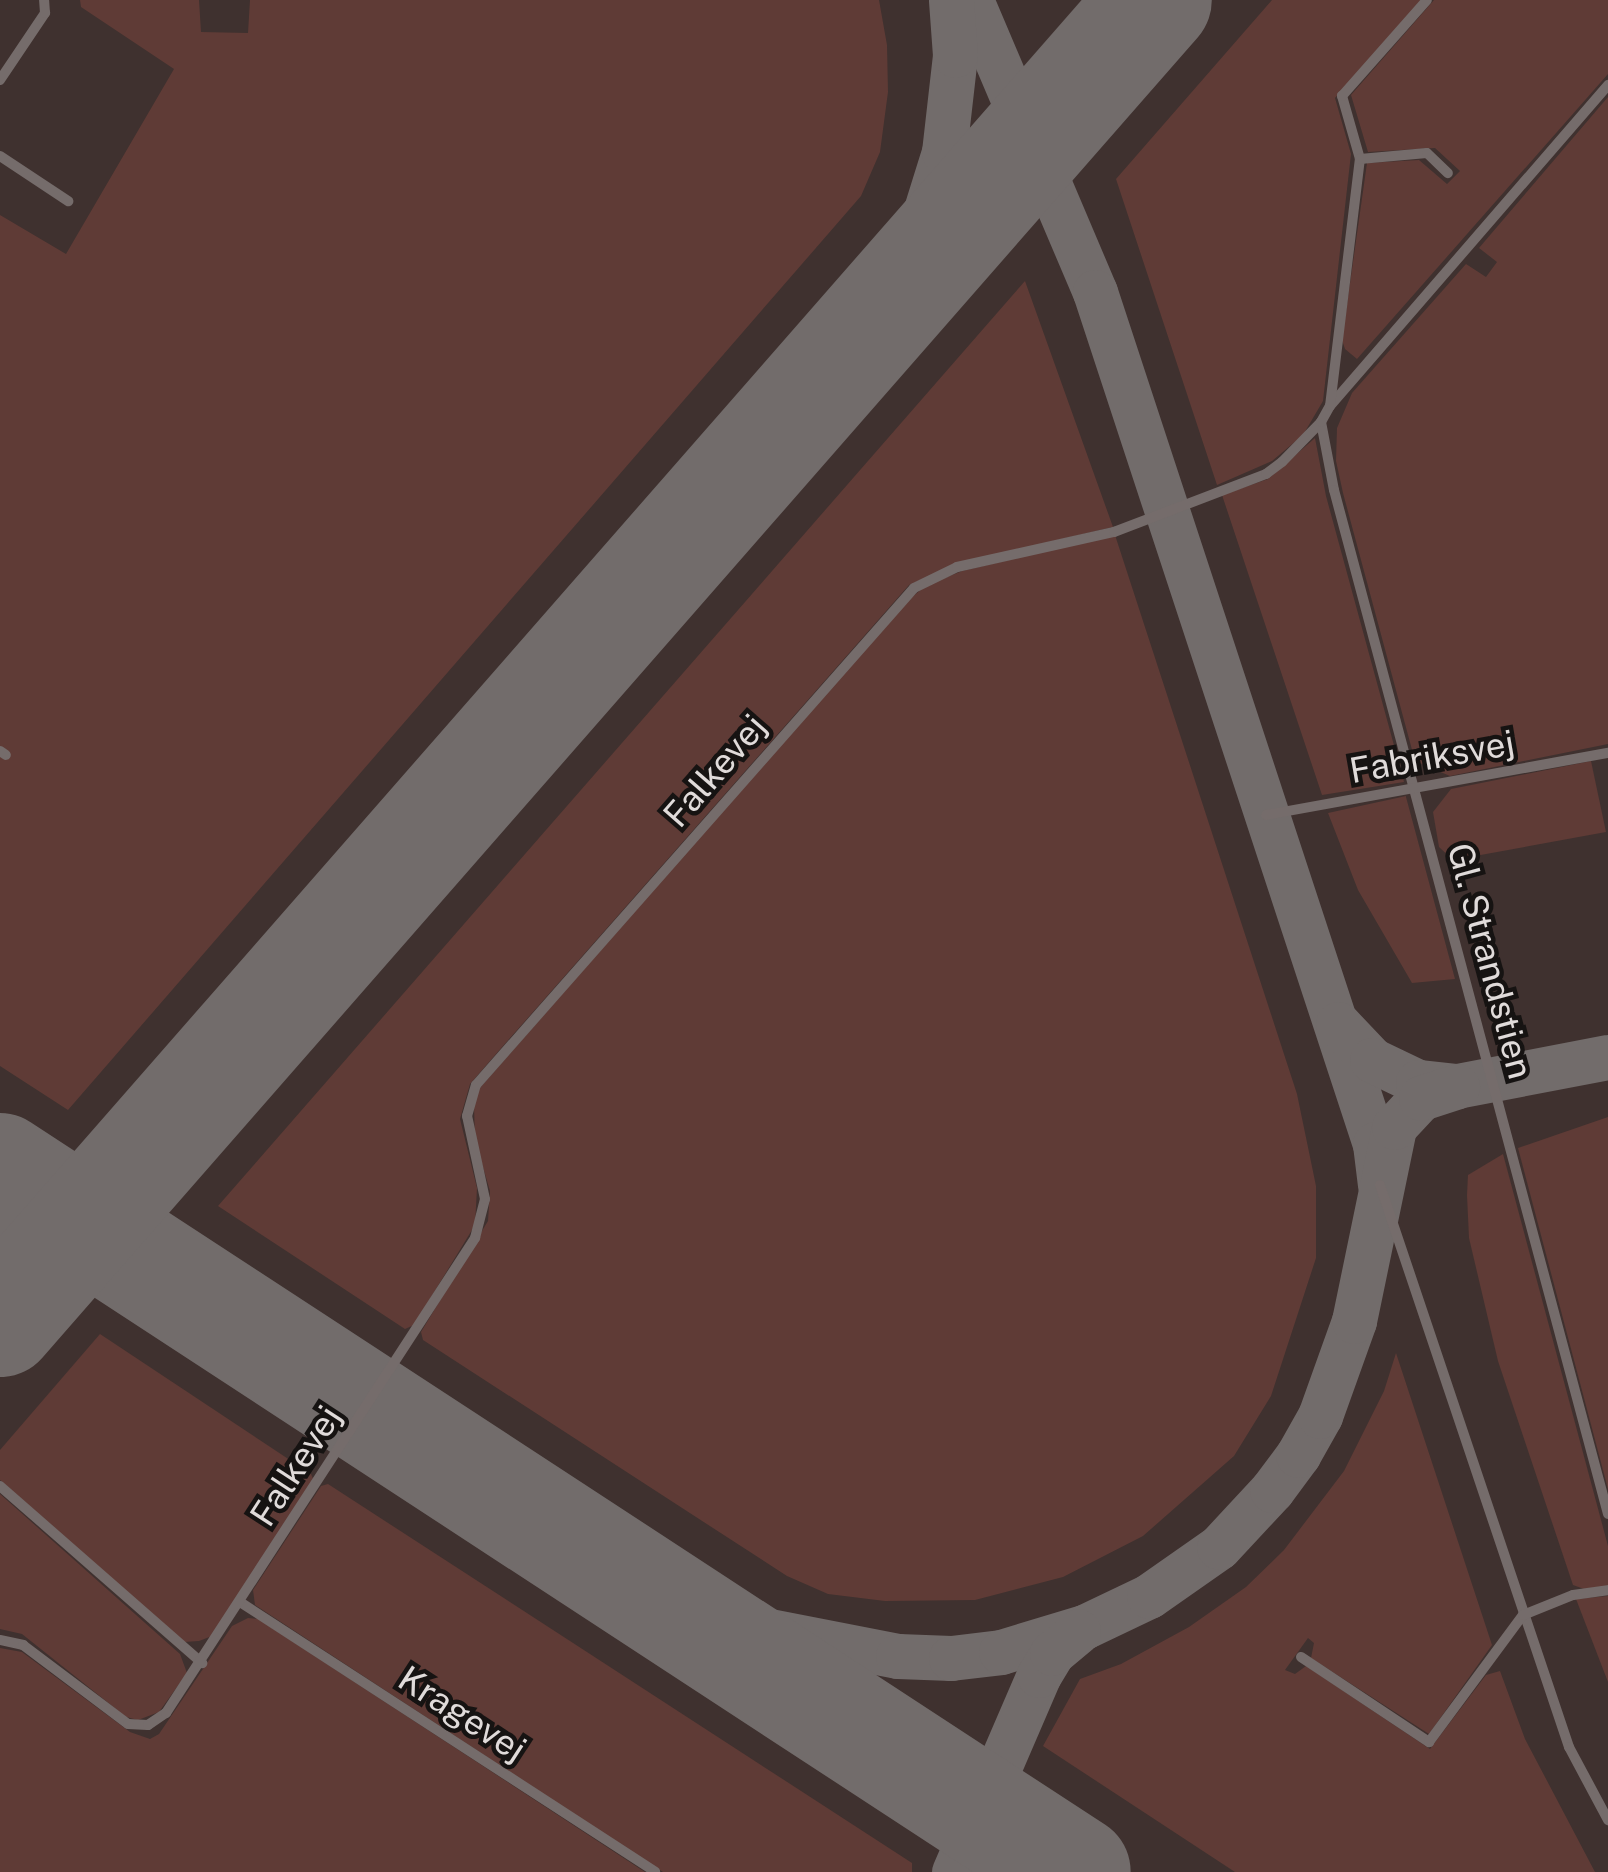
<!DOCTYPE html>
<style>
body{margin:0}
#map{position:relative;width:1608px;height:1872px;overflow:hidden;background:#302928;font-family:"Public Sans",sans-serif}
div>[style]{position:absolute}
.built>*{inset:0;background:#3f312f}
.green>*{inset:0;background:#5f3b36}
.taxiway>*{height:45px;margin:-22.5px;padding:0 22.5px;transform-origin:22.5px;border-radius:22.5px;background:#726c6b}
.runway>*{height:112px;margin:-56px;padding:0 56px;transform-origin:56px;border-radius:56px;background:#726c6b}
.service>*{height:10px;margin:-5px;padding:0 5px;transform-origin:5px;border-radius:5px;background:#756c6b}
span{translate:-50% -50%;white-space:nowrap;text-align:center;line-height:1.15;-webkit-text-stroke:9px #161312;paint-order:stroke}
.street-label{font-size:35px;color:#e0dbda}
</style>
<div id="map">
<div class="built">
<i style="clip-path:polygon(0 0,1608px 0,1608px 1872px,0 1872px)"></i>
</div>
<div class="green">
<i style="clip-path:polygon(80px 0,199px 0,201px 32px,248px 33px,250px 0,879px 0,887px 45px,888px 92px,880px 152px,861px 196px,68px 1110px,0 1066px,0 215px,66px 254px,174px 69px,81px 7px)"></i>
<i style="clip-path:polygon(1272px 0,1422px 0,1335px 98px,1351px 154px,1323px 401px,1303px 435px,1272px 461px,1217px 485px,1116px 179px)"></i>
<i style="clip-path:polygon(1434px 0,1608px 0,1608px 74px,1357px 359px,1345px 349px,1342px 340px,1367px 163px,1419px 160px,1447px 184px,1460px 171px,1435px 148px,1368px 152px,1351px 95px)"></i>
<i style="clip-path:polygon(1608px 97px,1608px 744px,1450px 776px,1415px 761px,1343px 493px,1336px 461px,1337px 428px,1352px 393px,1466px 264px,1486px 277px,1497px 262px,1479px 248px)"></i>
<i style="clip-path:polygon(1025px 281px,1113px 527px,960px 563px,909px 585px,496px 1054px,470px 1084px,460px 1119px,477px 1188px,475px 1225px,414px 1325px,405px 1329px,218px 1206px)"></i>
<i style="clip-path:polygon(1315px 438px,1326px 496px,1404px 782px,1322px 795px,1222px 495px,1268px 479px)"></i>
<i style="clip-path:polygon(1115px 535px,1297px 1094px,1316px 1186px,1316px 1258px,1271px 1396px,1234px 1456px,1143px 1536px,1063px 1577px,975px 1600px,885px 1601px,828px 1594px,787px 1576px,423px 1340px,421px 1332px,488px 1221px,490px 1191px,475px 1140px,474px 1105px,479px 1089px,903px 605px,925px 586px,962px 571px)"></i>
<i style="clip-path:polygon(1591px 761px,1606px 832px,1453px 860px,1439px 847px,1433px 812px,1451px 789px)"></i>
<i style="clip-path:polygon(1406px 796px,1406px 797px,1455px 979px,1412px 983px,1358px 890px,1328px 813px)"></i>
<i style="clip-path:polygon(1608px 1117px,1608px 1489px,1518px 1148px)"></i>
<i style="clip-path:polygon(1503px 1154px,1608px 1546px,1608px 1586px,1584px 1589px,1573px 1585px,1498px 1361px,1469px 1238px,1467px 1195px,1468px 1175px)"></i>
<i style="clip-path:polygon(100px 1334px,311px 1474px,314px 1481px,212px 1636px,199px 1641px,184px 1642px,0 1480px,0 1450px)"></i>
<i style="clip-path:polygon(1396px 1353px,1492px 1645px,1429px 1734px,1311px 1658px,1314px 1643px,1308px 1638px,1285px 1670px,1295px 1674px,1306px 1666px,1430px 1749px,1486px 1675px,1500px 1671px,1525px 1739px,1595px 1872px,1235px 1872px,1043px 1746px,1080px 1679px,1121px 1664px,1189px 1627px,1246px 1587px,1284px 1550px,1344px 1471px,1384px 1391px)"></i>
<i style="clip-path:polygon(328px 1484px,912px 1863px,912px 1872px,663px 1872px,255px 1605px,253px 1590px,321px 1486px)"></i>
<i style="clip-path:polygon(0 1494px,180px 1654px,187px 1673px,159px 1712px,138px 1720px,126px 1717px,22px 1634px,0 1629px)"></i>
<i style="clip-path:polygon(1608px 1596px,1608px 1682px,1576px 1599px)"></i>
<i style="clip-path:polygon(248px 1618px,258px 1619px,645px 1872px,0 1872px,0 1648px,22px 1652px,130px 1732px,150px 1739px,159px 1734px,232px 1626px)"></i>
</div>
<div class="taxiway">
<i style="left:971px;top:0;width:317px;rotate:67deg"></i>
<i style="left:1095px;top:292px;width:897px;rotate:71.81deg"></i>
<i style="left:1375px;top:1144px;width:41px;rotate:83deg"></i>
<i style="left:867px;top:330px;width:98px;rotate:-60.5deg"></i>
<i style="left:915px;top:245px;width:97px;rotate:-72.7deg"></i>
<i style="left:944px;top:152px;width:98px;rotate:-83.5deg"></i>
<i style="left:955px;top:55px;width:55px;rotate:-94.2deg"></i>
<i style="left:1338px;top:1024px;width:50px;rotate:46.6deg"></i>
<i style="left:1372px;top:1060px;width:51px;rotate:25.6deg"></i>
<i style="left:1418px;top:1082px;width:39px;rotate:6deg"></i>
<i style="left:1457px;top:1086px;width:154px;rotate:-10.9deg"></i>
<i style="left:615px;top:1570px;width:151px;rotate:22.6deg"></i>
<i style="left:754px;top:1628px;width:147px;rotate:11deg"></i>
<i style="left:898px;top:1656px;width:53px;rotate:2.2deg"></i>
<i style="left:951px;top:1658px;width:50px;rotate:-6.8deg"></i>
<i style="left:1001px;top:1652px;width:87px;rotate:-16.8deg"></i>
<i style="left:1084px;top:1627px;width:72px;rotate:-25.5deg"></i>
<i style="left:1149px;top:1596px;width:85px;rotate:-35deg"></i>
<i style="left:1219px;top:1547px;width:78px;rotate:-47.1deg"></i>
<i style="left:1272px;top:1490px;width:44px;rotate:-53.4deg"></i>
<i style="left:1298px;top:1455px;width:45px;rotate:-60.6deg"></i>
<i style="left:1320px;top:1416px;width:101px;rotate:-70.3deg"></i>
<i style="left:1354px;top:1321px;width:198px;rotate:-78.3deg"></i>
<i style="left:1394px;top:1127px;width:40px;rotate:-47deg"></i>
<i style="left:1421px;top:1098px;width:38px;rotate:-18deg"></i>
<i style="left:954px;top:1872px;width:215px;rotate:-66.7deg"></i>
<i style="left:1039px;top:1675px;width:26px;rotate:-59deg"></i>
<i style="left:1052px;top:1653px;width:34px;rotate:-40deg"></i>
</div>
<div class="runway">
<i style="left:0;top:1169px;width:1284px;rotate:33.18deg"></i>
<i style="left:0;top:1321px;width:1755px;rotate:-48.81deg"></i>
</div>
<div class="service">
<i style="left:0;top:80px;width:81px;rotate:-56.1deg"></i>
<i style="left:45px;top:13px;width:13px;rotate:-94deg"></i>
<i style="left:0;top:156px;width:82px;rotate:33.5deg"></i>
<i style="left:1360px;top:159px;width:66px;rotate:-105.9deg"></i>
<i style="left:1342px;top:96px;width:128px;rotate:-48.5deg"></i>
<i style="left:1330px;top:406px;width:425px;rotate:-49.1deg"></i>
<i style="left:1321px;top:422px;width:69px;rotate:79.2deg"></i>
<i style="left:1334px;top:490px;width:1060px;rotate:75.02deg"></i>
<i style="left:0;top:751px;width:7px;rotate:34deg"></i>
<i style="left:1266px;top:815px;width:348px;rotate:-10.3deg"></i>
<i style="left:1380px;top:1185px;width:593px;rotate:71.41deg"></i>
<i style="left:1569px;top:1747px;width:83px;rotate:61.9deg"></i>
<i style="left:0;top:1486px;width:269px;rotate:41.2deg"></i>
<i style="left:240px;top:1602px;width:495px;rotate:33deg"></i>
<i style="left:0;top:1640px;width:24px;rotate:12deg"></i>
<i style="left:23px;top:1645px;width:131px;rotate:37deg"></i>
<i style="left:128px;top:1724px;width:20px;rotate:3deg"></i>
<i style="left:148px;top:1725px;width:22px;rotate:-34deg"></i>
<i style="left:166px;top:1713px;width:567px;rotate:-56.95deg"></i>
<i style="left:475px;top:1238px;width:40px;rotate:-75.6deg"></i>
<i style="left:485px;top:1199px;width:85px;rotate:-102.2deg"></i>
<i style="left:467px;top:1116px;width:32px;rotate:-74deg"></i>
<i style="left:476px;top:1085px;width:662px;rotate:-48.61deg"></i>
<i style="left:914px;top:588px;width:48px;rotate:-26deg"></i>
<i style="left:957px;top:567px;width:161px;rotate:-12.6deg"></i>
<i style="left:1114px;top:532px;width:163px;rotate:-20.9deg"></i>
<i style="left:1266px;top:474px;width:20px;rotate:-37deg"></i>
<i style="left:1282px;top:462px;width:56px;rotate:-45.7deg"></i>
<i style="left:1321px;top:422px;width:18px;rotate:-61deg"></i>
<i style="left:1330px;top:406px;width:249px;rotate:-83.1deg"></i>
<i style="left:1360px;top:159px;width:67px;rotate:-5.1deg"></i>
<i style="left:1427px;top:153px;width:29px;rotate:44deg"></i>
<i style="left:1301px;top:1657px;width:154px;rotate:33.6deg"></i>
<i style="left:1429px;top:1742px;width:158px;rotate:-53.5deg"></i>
<i style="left:1523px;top:1615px;width:54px;rotate:-21.8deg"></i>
<i style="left:1573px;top:1595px;width:35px;rotate:-8deg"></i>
</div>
<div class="street-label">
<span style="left:1432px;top:757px;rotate:-10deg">Fabriksvej</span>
<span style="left:715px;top:771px;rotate:-49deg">Falkevej</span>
<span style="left:1490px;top:961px;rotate:75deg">Gl. Strandstien</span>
<span style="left:296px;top:1466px;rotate:-57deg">Falkevej</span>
<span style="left:462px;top:1714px;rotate:33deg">Kragevej</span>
</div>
</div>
